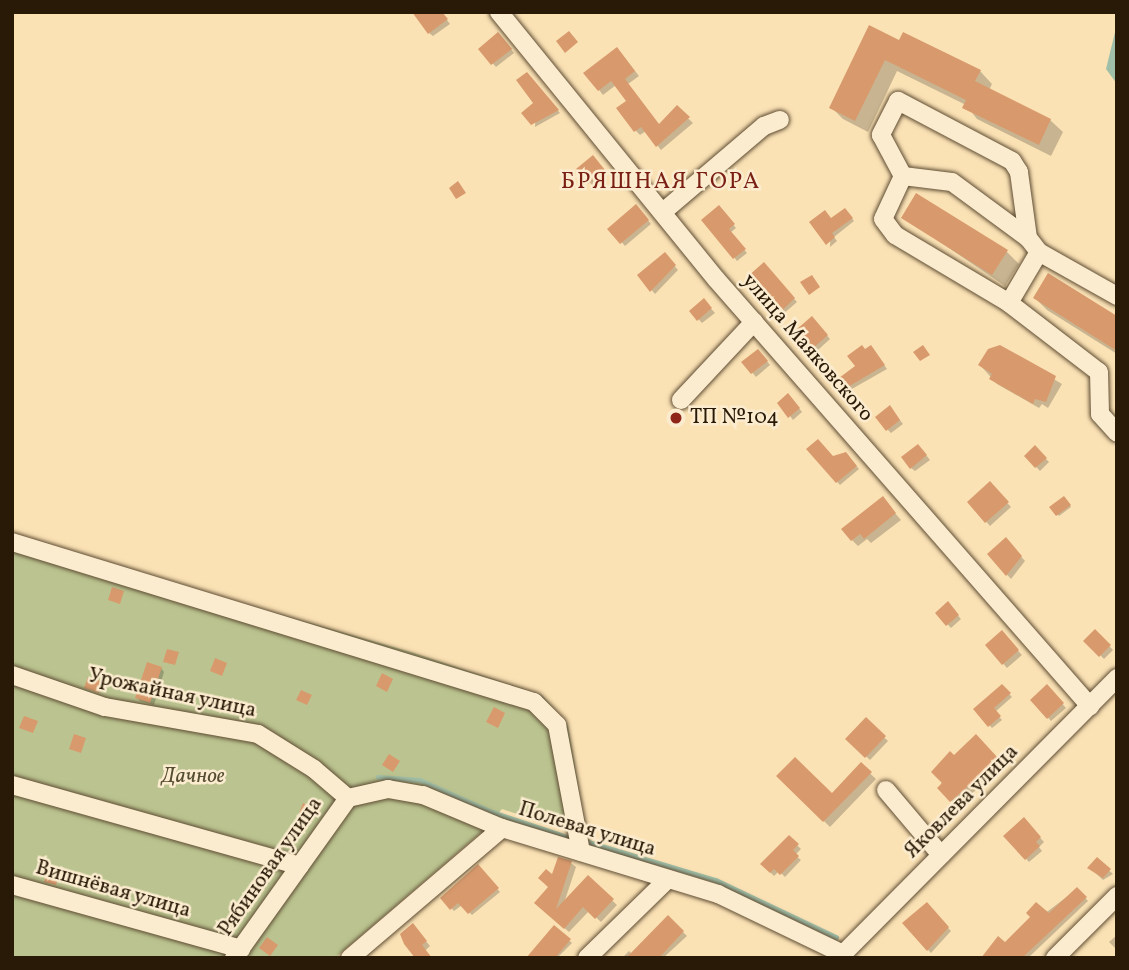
<!DOCTYPE html>
<meta charset="utf-8">
<style>
body{margin:0}
#map{position:relative;width:1129px;height:970px;overflow:hidden;background:#fbe2b5;font-family:Vollkorn,serif}
div>[style]{position:absolute}
.green>*{inset:0;background:#bbc490}
.water>*{inset:0;background:#a0bfa8}
.shadow>*{inset:0;background:#0003}
.stream>*{height:4.5px;margin:-2.25px;padding:0 2.25px;transform-origin:2.25px;border-radius:2.25px;background:#a0bfa8}
.building>*{inset:0;background:#d89a6d}
.roads{filter:drop-shadow(0 0 2px #5e4c33) drop-shadow(0 0 2px #5e4c33)}
.minor>*{height:18px;margin:-9px;padding:0 9px;transform-origin:9px;border-radius:9px;background:#fceccf}
.dots>*{width:19px;height:19px;translate:-50% -50%;box-sizing:border-box;border:4px solid #fceccf;border-radius:50%}
span{translate:-50% -50%;white-space:nowrap;text-align:center;line-height:1.15;-webkit-text-stroke:5px #fceccf;paint-order:stroke}
.street-label{font-size:21px;color:#291a08}
.poi-label{font-size:21px;color:#291a08}
.left{translate:0 -50%;text-align:left}
.park-label{font-size:21px;color:#554d31;font-style:italic}
.neighbourhood-label{font-size:23px;color:#7a1f14;letter-spacing:2px}
.frame{position:absolute;inset:0;border:14px solid #291a08;pointer-events:none}
</style>
<div id="map">
<div class="green">
<i style="clip-path:polygon(12px 537px,411px 652px,542px 695px,568px 725px,587px 837px,502px 809px,483px 831px,335px 958px,12px 958px)"></i>
</div>
<div class="water">
<i style="clip-path:polygon(1117px 24px,1117px 84px,1106px 69px)"></i>
</div>
<div class="shadow">
<i style="clip-path:polygon(441px 12px,450px 24px,433px 36px,429px 33px)"></i>
<i style="clip-path:polygon(502px 38px,514px 53px,496px 67px,480px 49px)"></i>
<i style="clip-path:polygon(900px 42px,980px 71px,992px 84px,989px 90px,1050px 120px,1063px 132px,1051px 156px,977px 119px,966px 105px,897px 71px,868px 132px,843px 119px,831px 107px)"></i>
<i style="clip-path:polygon(621px 53px,639px 76px,628px 84px,660px 126px,677px 108px,693px 123px,661px 150px,646px 131px,640px 135px,636px 131px,628px 101px,616px 85px,603px 95px,586px 73px)"></i>
<i style="clip-path:polygon(526px 74px,560px 113px,535px 127px,536px 103px)"></i>
<i style="clip-path:polygon(597px 161px,607px 174px,593px 186px,579px 170px)"></i>
<i style="clip-path:polygon(719px 208px,736px 228px,730px 233px,747px 253px,737px 261px,704px 220px)"></i>
<i style="clip-path:polygon(640px 210px,651px 224px,625px 246px,610px 229px)"></i>
<i style="clip-path:polygon(848px 213px,854px 221px,834px 237px,837px 241px,830px 247px,831px 220px)"></i>
<i style="clip-path:polygon(903px 217px,1007px 252px,1019px 264px,1005px 286px)"></i>
<i style="clip-path:polygon(668px 258px,678px 270px,655px 294px,639px 275px)"></i>
<i style="clip-path:polygon(764px 264px,797px 302px,782px 315px,750px 277px)"></i>
<i style="clip-path:polygon(1035px 298px,1117px 318px,1117px 354px,1047px 310px)"></i>
<i style="clip-path:polygon(704px 301px,715px 313px,702px 323px,691px 311px)"></i>
<i style="clip-path:polygon(816px 322px,830px 339px,818px 350px,814px 346px)"></i>
<i style="clip-path:polygon(1000px 347px,1062px 384px,1048px 408px,1042px 404px,1039px 408px,997px 384px,980px 365px)"></i>
<i style="clip-path:polygon(866px 351px,874px 351px,887px 369px,850px 390px,847px 386px)"></i>
<i style="clip-path:polygon(761px 354px,770px 365px,756px 377px,744px 363px)"></i>
<i style="clip-path:polygon(792px 399px,802px 412px,793px 420px,790px 416px)"></i>
<i style="clip-path:polygon(893px 411px,903px 424px,891px 433px,887px 429px)"></i>
<i style="clip-path:polygon(1035px 448px,1049px 462px,1040px 471px,1026px 456px)"></i>
<i style="clip-path:polygon(808px 450px,833px 458px,846px 454px,859px 469px,840px 485px)"></i>
<i style="clip-path:polygon(922px 450px,930px 460px,915px 471px,911px 468px)"></i>
<i style="clip-path:polygon(990px 484px,1011px 507px,990px 526px,969px 502px)"></i>
<i style="clip-path:polygon(1064px 498px,1071px 507px,1059px 516px,1052px 508px)"></i>
<i style="clip-path:polygon(888px 505px,901px 520px,871px 543px,867px 539px,858px 546px,852px 540px)"></i>
<i style="clip-path:polygon(1006px 540px,1025px 561px,1011px 579px,989px 555px)"></i>
<i style="clip-path:polygon(948px 604px,961px 619px,951px 628px,937px 613px)"></i>
<i style="clip-path:polygon(1095px 631px,1113px 650px,1104px 659px,1086px 641px)"></i>
<i style="clip-path:polygon(1002px 633px,1022px 655px,1007px 668px,987px 645px)"></i>
<i style="clip-path:polygon(161px 668px,164px 672px,154px 705px,140px 701px,137px 697px)"></i>
<i style="clip-path:polygon(1002px 686px,1012px 697px,995px 712px,1002px 720px,992px 728px,975px 709px)"></i>
<i style="clip-path:polygon(1047px 686px,1066px 708px,1051px 721px,1032px 700px)"></i>
<i style="clip-path:polygon(866px 720px,888px 741px,870px 760px,848px 739px)"></i>
<i style="clip-path:polygon(976px 737px,1003px 766px,957px 807px,939px 788px,954px 757px)"></i>
<i style="clip-path:polygon(861px 765px,876px 779px,830px 827px,778px 776px,832px 795px)"></i>
<i style="clip-path:polygon(1024px 820px,1044px 842px,1039px 847px,1042px 851px,1029px 862px,1006px 836px)"></i>
<i style="clip-path:polygon(789px 837px,801px 849px,795px 855px,801px 860px,785px 877px,779px 871px,774px 876px,762px 864px)"></i>
<i style="clip-path:polygon(1097px 860px,1113px 874px,1103px 880px,1090px 868px)"></i>
<i style="clip-path:polygon(571px 863px,576px 867px,564px 903px,589px 878px,617px 905px,601px 922px,589px 911px,569px 932px,540px 907px,553px 877px)"></i>
<i style="clip-path:polygon(478px 866px,500px 892px,472px 915px,462px 905px,454px 911px,442px 898px)"></i>
<i style="clip-path:polygon(1077px 889px,1088px 901px,1028px 958px,1020px 958px,1005px 944px)"></i>
<i style="clip-path:polygon(926px 904px,951px 931px,931px 953px,904px 924px)"></i>
<i style="clip-path:polygon(668px 917px,687px 936px,663px 958px,622px 958px,629px 951px,632px 954px)"></i>
<i style="clip-path:polygon(554px 927px,572px 943px,557px 958px,527px 958px)"></i>
<i style="clip-path:polygon(416px 929px,430px 946px,417px 958px)"></i>
<i style="clip-path:polygon(1117px 935px,1117px 950px,1109px 942px)"></i>
</div>
<div class="stream">
<i style="left:378px;top:777px;width:42px;rotate:4.1deg"></i>
<i style="left:420px;top:780px;width:79px;rotate:24deg"></i>
<i style="left:492px;top:812px;width:85px;rotate:18.4deg"></i>
<i style="left:585px;top:841px;width:137px;rotate:16.6deg"></i>
<i style="left:716px;top:880px;width:133px;rotate:25.4deg"></i>
</div>
<div class="building">
<i style="clip-path:polygon(412px 12px,442px 12px,448px 19px,428px 34px)"></i>
<i style="clip-path:polygon(869px 25px,899px 40px,903px 32px,981px 70px,975px 81px,1051px 119px,1039px 145px,962px 108px,966px 100px,885px 60px,855px 121px,829px 108px)"></i>
<i style="clip-path:polygon(569px 31px,578px 42px,565px 53px,556px 41px)"></i>
<i style="clip-path:polygon(498px 32px,512px 49px,491px 65px,478px 49px)"></i>
<i style="clip-path:polygon(617px 47px,635px 71px,625px 79px,659px 124px,677px 105px,690px 117px,656px 147px,641px 127px,634px 132px,616px 108px,626px 101px,611px 81px,598px 91px,583px 73px)"></i>
<i style="clip-path:polygon(527px 72px,559px 110px,531px 125px,521px 113px,533px 103px,516px 80px)"></i>
<i style="clip-path:polygon(593px 155px,605px 170px,588px 184px,576px 169px)"></i>
<i style="clip-path:polygon(458px 181px,466px 193px,456px 199px,449px 188px)"></i>
<i style="clip-path:polygon(916px 193px,1008px 250px,992px 275px,901px 218px)"></i>
<i style="clip-path:polygon(636px 204px,649px 220px,620px 244px,607px 229px)"></i>
<i style="clip-path:polygon(719px 205px,735px 224px,729px 229px,746px 249px,733px 259px,701px 220px)"></i>
<i style="clip-path:polygon(845px 208px,853px 218px,832px 233px,835px 237px,826px 245px,809px 222px,825px 210px,831px 218px)"></i>
<i style="clip-path:polygon(665px 252px,676px 265px,650px 292px,637px 275px)"></i>
<i style="clip-path:polygon(764px 262px,795px 298px,778px 314px,747px 277px)"></i>
<i style="clip-path:polygon(1048px 273px,1117px 316px,1117px 351px,1033px 298px)"></i>
<i style="clip-path:polygon(812px 275px,820px 287px,809px 295px,800px 282px)"></i>
<i style="clip-path:polygon(704px 298px,712px 308px,697px 321px,689px 311px)"></i>
<i style="clip-path:polygon(812px 316px,828px 335px,813px 348px,797px 329px)"></i>
<i style="clip-path:polygon(862px 345px,865px 349px,871px 345px,885px 365px,846px 388px,839px 378px,855px 366px,847px 356px)"></i>
<i style="clip-path:polygon(923px 345px,930px 355px,920px 361px,913px 352px)"></i>
<i style="clip-path:polygon(1000px 345px,1056px 376px,1046px 402px,1035px 399px,1033px 404px,989px 379px,992px 374px,978px 365px,988px 349px)"></i>
<i style="clip-path:polygon(758px 349px,768px 361px,751px 374px,741px 362px)"></i>
<i style="clip-path:polygon(788px 393px,800px 408px,788px 418px,777px 403px)"></i>
<i style="clip-path:polygon(890px 405px,900px 420px,886px 431px,875px 417px)"></i>
<i style="clip-path:polygon(818px 439px,833px 456px,846px 452px,857px 466px,836px 483px,806px 449px)"></i>
<i style="clip-path:polygon(918px 444px,927px 455px,910px 469px,901px 457px)"></i>
<i style="clip-path:polygon(1035px 445px,1047px 458px,1035px 468px,1024px 456px)"></i>
<i style="clip-path:polygon(990px 481px,1009px 502px,985px 523px,967px 502px)"></i>
<i style="clip-path:polygon(883px 496px,896px 513px,864px 539px,860px 534px,851px 541px,841px 529px)"></i>
<i style="clip-path:polygon(1064px 496px,1071px 505px,1056px 516px,1049px 507px)"></i>
<i style="clip-path:polygon(1006px 537px,1022px 556px,1006px 576px,987px 554px)"></i>
<i style="clip-path:polygon(112px 587px,124px 591px,120px 604px,108px 600px)"></i>
<i style="clip-path:polygon(948px 601px,959px 615px,946px 626px,935px 613px)"></i>
<i style="clip-path:polygon(1095px 629px,1111px 645px,1099px 657px,1083px 641px)"></i>
<i style="clip-path:polygon(1002px 630px,1019px 650px,1002px 665px,985px 645px)"></i>
<i style="clip-path:polygon(167px 649px,179px 652px,175px 665px,163px 662px)"></i>
<i style="clip-path:polygon(215px 658px,227px 663px,222px 676px,210px 671px)"></i>
<i style="clip-path:polygon(147px 662px,162px 667px,150px 703px,135px 698px)"></i>
<i style="clip-path:polygon(382px 673px,393px 679px,387px 692px,376px 686px)"></i>
<i style="clip-path:polygon(88px 677px,103px 682px,99px 693px,84px 688px)"></i>
<i style="clip-path:polygon(1002px 684px,1011px 693px,994px 708px,1001px 716px,988px 727px,973px 709px)"></i>
<i style="clip-path:polygon(1047px 684px,1064px 703px,1047px 719px,1030px 700px)"></i>
<i style="clip-path:polygon(301px 690px,312px 695px,307px 705px,296px 700px)"></i>
<i style="clip-path:polygon(494px 707px,505px 713px,498px 728px,486px 722px)"></i>
<i style="clip-path:polygon(24px 716px,38px 721px,33px 733px,19px 728px)"></i>
<i style="clip-path:polygon(866px 717px,886px 736px,865px 758px,845px 739px)"></i>
<i style="clip-path:polygon(74px 734px,86px 738px,81px 753px,69px 749px)"></i>
<i style="clip-path:polygon(976px 734px,999px 759px,950px 802px,937px 788px,942px 783px,931px 772px,950px 751px,954px 755px)"></i>
<i style="clip-path:polygon(389px 754px,400px 761px,393px 772px,382px 765px)"></i>
<i style="clip-path:polygon(795px 757px,832px 793px,861px 762px,872px 772px,823px 822px,776px 776px)"></i>
<i style="clip-path:polygon(303px 803px,314px 808px,310px 818px,299px 813px)"></i>
<i style="clip-path:polygon(1024px 817px,1041px 837px,1036px 842px,1040px 846px,1025px 860px,1003px 836px)"></i>
<i style="clip-path:polygon(789px 835px,799px 844px,793px 850px,799px 856px,780px 875px,774px 869px,770px 873px,760px 864px)"></i>
<i style="clip-path:polygon(558px 857px,572px 861px,556px 909px,588px 875px,614px 899px,595px 919px,583px 907px,564px 929px,534px 903px,548px 887px,538px 878px,546px 869px,552px 874px)"></i>
<i style="clip-path:polygon(1097px 857px,1111px 869px,1103px 878px,1087px 868px)"></i>
<i style="clip-path:polygon(478px 864px,499px 888px,468px 914px,458px 903px,450px 910px,440px 898px)"></i>
<i style="clip-path:polygon(47px 874px,58px 878px,56px 885px,44px 882px)"></i>
<i style="clip-path:polygon(1077px 887px,1087px 897px,1022px 958px,981px 958px,998px 936px,1005px 942px,1030px 917px,1026px 913px,1036px 902px,1049px 913px)"></i>
<i style="clip-path:polygon(927px 902px,949px 927px,927px 951px,902px 923px)"></i>
<i style="clip-path:polygon(668px 915px,684px 931px,659px 958px,626px 958px)"></i>
<i style="clip-path:polygon(413px 923px,427px 941px,422px 945px,432px 958px,415px 958px,404px 944px,400px 934px)"></i>
<i style="clip-path:polygon(554px 925px,571px 939px,555px 958px,526px 958px)"></i>
<i style="clip-path:polygon(267px 937px,278px 945px,270px 956px,259px 948px)"></i>
</div>
<div class="roads">
<div class="minor">
<i style="left:499px;top:12px;width:344px;rotate:50.9deg"></i>
<i style="left:716px;top:279px;width:568px;rotate:48.79deg"></i>
<i style="left:903px;top:176px;width:49px;rotate:7deg"></i>
<i style="left:952px;top:182px;width:94px;rotate:36.4deg"></i>
<i style="left:664px;top:211px;width:131px;rotate:-40.4deg"></i>
<i style="left:764px;top:126px;width:17px;rotate:-21deg"></i>
<i style="left:1117px;top:296px;width:90px;rotate:-150.6deg"></i>
<i style="left:1039px;top:252px;width:18px;rotate:-128deg"></i>
<i style="left:1028px;top:238px;width:67px;rotate:-97.8deg"></i>
<i style="left:1019px;top:172px;width:13px;rotate:-122deg"></i>
<i style="left:1012px;top:161px;width:129px;rotate:-152.2deg"></i>
<i style="left:898px;top:101px;width:38px;rotate:117deg"></i>
<i style="left:881px;top:135px;width:47px;rotate:61.8deg"></i>
<i style="left:903px;top:176px;width:47px;rotate:114.9deg"></i>
<i style="left:883px;top:219px;width:20px;rotate:53deg"></i>
<i style="left:895px;top:235px;width:133px;rotate:30.8deg"></i>
<i style="left:1009px;top:303px;width:113px;rotate:37.5deg"></i>
<i style="left:1099px;top:372px;width:42px;rotate:88.6deg"></i>
<i style="left:1100px;top:414px;width:25px;rotate:48deg"></i>
<i style="left:1009px;top:303px;width:59px;rotate:-59.5deg"></i>
<i style="left:681px;top:400px;width:107px;rotate:-46.9deg"></i>
<i style="left:12px;top:542px;width:546px;rotate:17.04deg"></i>
<i style="left:534px;top:702px;width:33px;rotate:45deg"></i>
<i style="left:557px;top:725px;width:129px;rotate:79.3deg"></i>
<i style="left:12px;top:675px;width:98px;rotate:19deg"></i>
<i style="left:105px;top:707px;width:155px;rotate:10deg"></i>
<i style="left:258px;top:734px;width:66px;rotate:32deg"></i>
<i style="left:314px;top:769px;width:45px;rotate:40.5deg"></i>
<i style="left:12px;top:785px;width:299px;rotate:15.7deg"></i>
<i style="left:886px;top:790px;width:85px;rotate:49.8deg"></i>
<i style="left:12px;top:885px;width:238px;rotate:15.6deg"></i>
<i style="left:234px;top:958px;width:196px;rotate:-54.5deg"></i>
<i style="left:348px;top:798px;width:41px;rotate:-12.7deg"></i>
<i style="left:388px;top:789px;width:36px;rotate:10deg"></i>
<i style="left:423px;top:795px;width:86px;rotate:22.7deg"></i>
<i style="left:350px;top:958px;width:200px;rotate:-40.5deg"></i>
<i style="left:502px;top:828px;width:226px;rotate:17deg"></i>
<i style="left:718px;top:894px;width:139px;rotate:25.6deg"></i>
<i style="left:587px;top:958px;width:113px;rotate:-44.3deg"></i>
<i style="left:839px;top:958px;width:395px;rotate:-45.2deg"></i>
<i style="left:1055px;top:958px;width:88px;rotate:-45deg"></i>
</div>
</div>
<div class="dots">
<i style="left:676px;top:418px;background:#8f2418"></i>
</div>
<div class="street-label">
<span style="left:807px;top:348px;rotate:49deg">улица Маяковского</span>
<span style="left:172px;top:694px;rotate:12deg">Урожайная улица</span>
<span style="left:962px;top:802px;rotate:-45deg">Яковлева улица</span>
<span style="left:587px;top:830px;rotate:17deg">Полевая улица</span>
<span style="left:271px;top:867px;rotate:-55deg">Рябиновая улица</span>
<span style="left:113px;top:890px;rotate:16deg">Вишнёвая улица</span>
</div>
<div class="poi-label">
<span class="left" style="left:690px;top:418px">ТП №104</span>
</div>
<div class="park-label">
<span style="left:193px;top:777px">Дачное</span>
</div>
<div class="neighbourhood-label">
<span style="left:661px;top:182px">БРЯШНАЯ ГОРА</span>
</div>
<div class="frame"></div>
</div>
